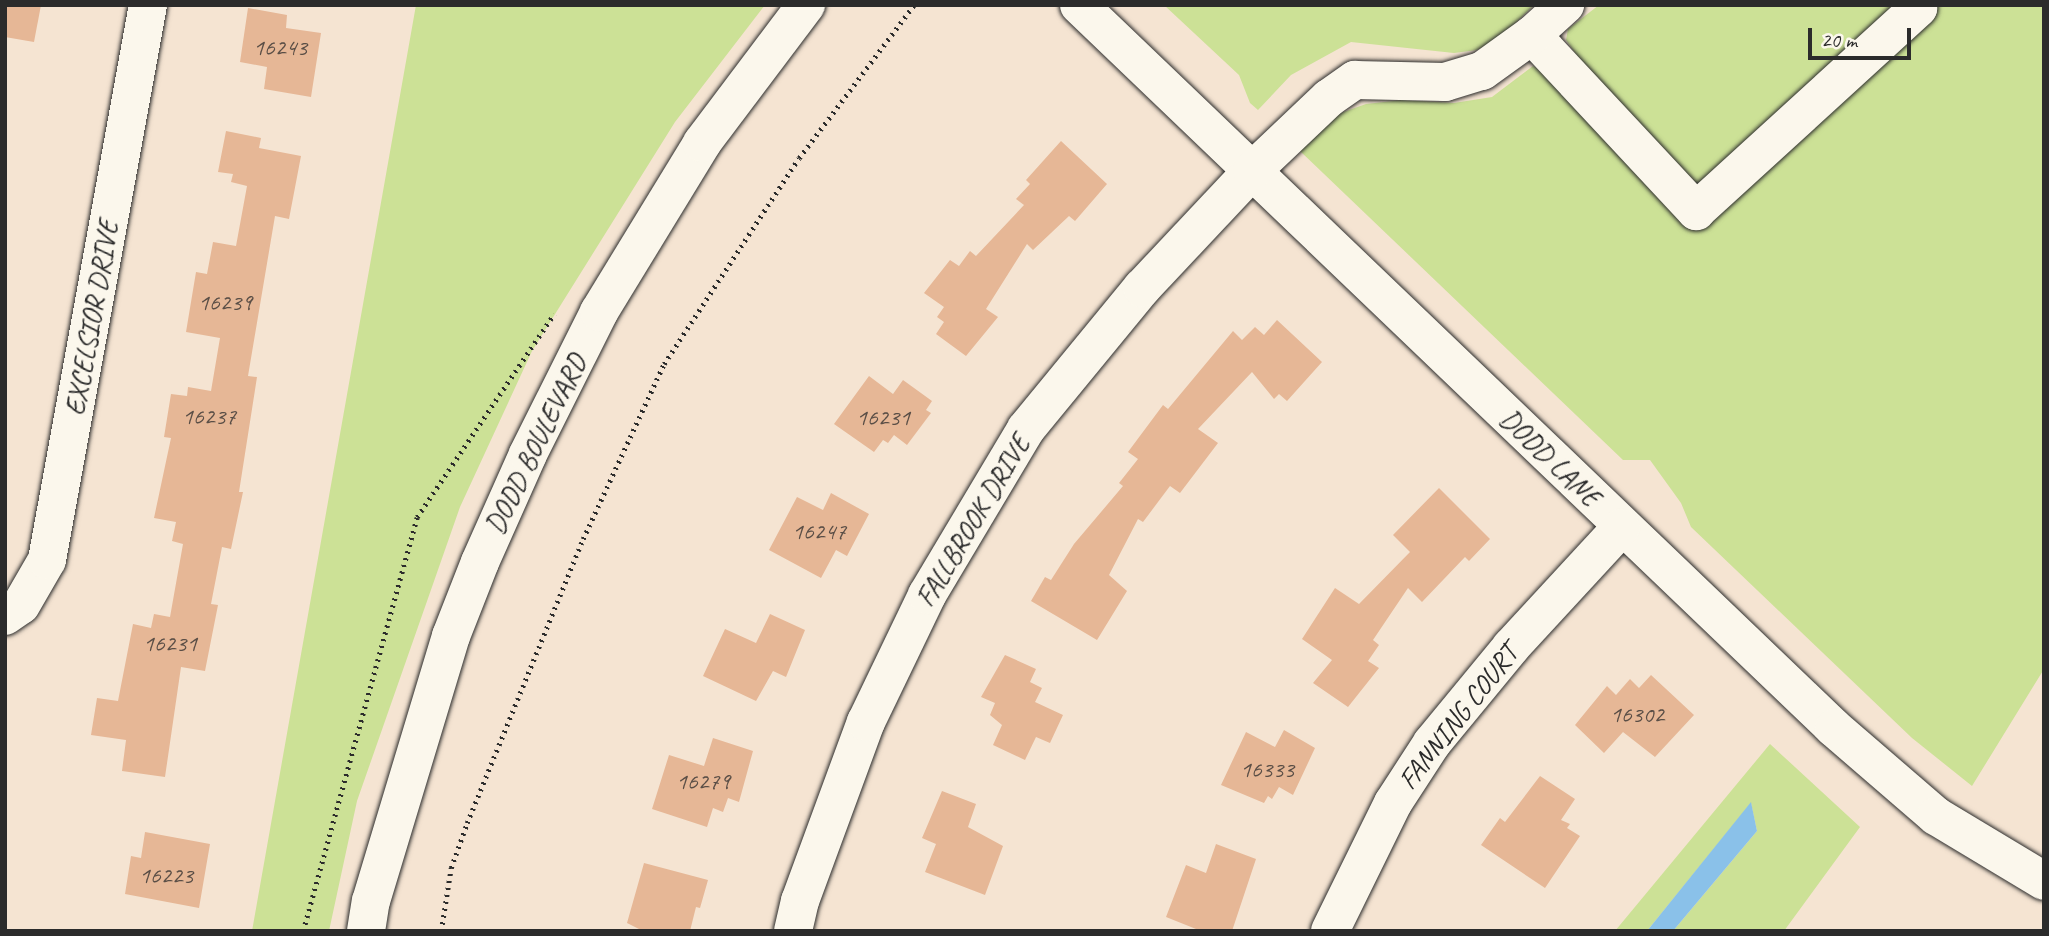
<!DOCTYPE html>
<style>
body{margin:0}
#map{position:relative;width:2049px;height:936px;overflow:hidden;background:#f5e4d2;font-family:Caveat,sans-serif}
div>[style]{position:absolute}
.green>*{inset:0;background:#cce196}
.water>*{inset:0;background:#8ac1e9}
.building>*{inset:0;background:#e6b796}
.path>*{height:4.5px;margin-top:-2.25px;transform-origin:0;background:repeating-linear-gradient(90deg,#2b2b2b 0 2px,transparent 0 7px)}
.roads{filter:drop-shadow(0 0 2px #2b2b2b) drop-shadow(0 0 2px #2b2b2b)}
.minor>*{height:38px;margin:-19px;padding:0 19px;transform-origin:19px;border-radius:19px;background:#fbf7ec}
span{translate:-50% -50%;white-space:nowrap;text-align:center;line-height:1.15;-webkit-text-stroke:5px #fbf7ec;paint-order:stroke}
.number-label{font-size:24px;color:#5a4e46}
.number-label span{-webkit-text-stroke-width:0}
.street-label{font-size:28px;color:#2b2b2b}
.frame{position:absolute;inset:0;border:7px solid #2b2b2b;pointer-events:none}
.scale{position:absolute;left:1808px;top:28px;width:103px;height:32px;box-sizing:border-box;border:4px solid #2b2b2b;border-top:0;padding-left:9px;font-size:21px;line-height:24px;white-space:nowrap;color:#2b2b2b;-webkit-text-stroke:5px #fbf7ec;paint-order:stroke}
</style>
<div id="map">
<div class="green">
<i style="clip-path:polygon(416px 5px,765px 5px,675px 122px,532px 351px,460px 507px,357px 801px,329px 931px,252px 931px)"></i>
<i style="clip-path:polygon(1164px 5px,1534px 5px,1497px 41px,1477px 50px,1454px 53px,1351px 42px,1291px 75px,1258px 110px,1250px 103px,1239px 75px)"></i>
<i style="clip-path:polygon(1599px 5px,2044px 5px,2044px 669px,1972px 786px,1912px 738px,1691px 527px,1681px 503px,1650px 460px,1623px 460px,1300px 151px,1338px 114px,1366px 104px,1402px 100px,1454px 103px,1492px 97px,1533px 66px,1551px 76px,1575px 53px,1566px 40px,1568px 29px)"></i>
<i style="clip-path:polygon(1770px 744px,1860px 827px,1784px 931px,1673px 931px,1757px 831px,1751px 803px,1647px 931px,1615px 931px)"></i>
</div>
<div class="water">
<i style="clip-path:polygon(1751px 802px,1757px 831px,1673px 931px,1647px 931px)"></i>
</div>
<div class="building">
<i style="clip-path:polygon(5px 5px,41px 5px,34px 42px,5px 37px)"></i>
<i style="clip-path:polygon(248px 8px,287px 15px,286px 28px,321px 33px,311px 97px,264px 89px,267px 67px,240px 62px)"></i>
<i style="clip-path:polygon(226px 131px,261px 138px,259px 148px,301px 156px,289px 219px,275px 216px,248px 376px,257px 377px,239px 492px,243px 492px,231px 549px,222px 547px,211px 604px,218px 605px,205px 671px,181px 667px,165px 777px,122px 771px,126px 740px,91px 735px,97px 698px,118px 701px,133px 624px,151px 628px,154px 614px,170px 617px,183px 544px,172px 541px,176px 522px,154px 518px,171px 438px,164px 437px,171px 394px,187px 396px,188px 387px,211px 391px,220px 338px,186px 332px,196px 272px,207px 274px,213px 242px,236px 246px,247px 186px,231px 182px,233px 174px,218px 172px)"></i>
<i style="clip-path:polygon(1061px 141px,1107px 184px,1075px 221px,1069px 216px,1033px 250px,1027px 244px,986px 309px,998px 317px,966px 356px,936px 334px,944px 322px,937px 317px,944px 307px,924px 293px,950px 260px,959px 266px,970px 251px,976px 256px,1024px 205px,1016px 199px,1030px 184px,1026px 180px)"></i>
<i style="clip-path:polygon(1277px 320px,1322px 362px,1287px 401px,1279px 394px,1274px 399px,1252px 372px,1198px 429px,1218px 443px,1180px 493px,1170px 486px,1143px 522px,1138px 519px,1109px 575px,1127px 591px,1097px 640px,1031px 601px,1045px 577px,1051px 580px,1074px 544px,1123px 486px,1119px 483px,1138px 459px,1128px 452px,1163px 405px,1168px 409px,1233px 331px,1242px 340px,1255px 327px,1264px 335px)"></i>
<i style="clip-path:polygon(869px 376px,893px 394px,903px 380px,932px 401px,926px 410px,931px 413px,907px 445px,894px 435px,888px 443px,883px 440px,874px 452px,834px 424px)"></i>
<i style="clip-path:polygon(1439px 488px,1490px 539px,1469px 561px,1465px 557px,1422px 602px,1408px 588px,1373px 640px,1379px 645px,1368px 661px,1379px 668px,1348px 707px,1313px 683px,1332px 660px,1302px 639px,1335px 588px,1359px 604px,1410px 552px,1393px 535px)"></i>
<i style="clip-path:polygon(831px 493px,869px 514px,847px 556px,836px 550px,821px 578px,769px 550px,797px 497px,823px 510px)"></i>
<i style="clip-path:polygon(770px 614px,805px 630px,786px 677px,773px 671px,756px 701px,703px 676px,725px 629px,756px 643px)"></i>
<i style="clip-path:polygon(1005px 655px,1036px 669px,1030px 682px,1042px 688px,1035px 702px,1063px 715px,1050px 743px,1036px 737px,1025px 760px,993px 745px,1002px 725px,990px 715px,995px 703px,981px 697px)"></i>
<i style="clip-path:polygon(1651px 675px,1694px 715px,1655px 757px,1623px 732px,1604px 753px,1575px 725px,1607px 686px,1616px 695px,1630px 679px,1639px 688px)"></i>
<i style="clip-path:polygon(1284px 730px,1315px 748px,1293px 795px,1279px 787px,1272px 799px,1268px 796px,1264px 803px,1221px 785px,1246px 732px,1275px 747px)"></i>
<i style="clip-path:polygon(713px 738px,753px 751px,739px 802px,728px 798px,723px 812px,713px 808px,707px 827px,652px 809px,669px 755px,704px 766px)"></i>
<i style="clip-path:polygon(1540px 776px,1575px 799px,1561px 820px,1570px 824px,1567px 828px,1580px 836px,1545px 888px,1481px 845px,1500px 818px,1505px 822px)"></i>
<i style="clip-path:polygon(942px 791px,976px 804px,968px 827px,1003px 846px,985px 895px,925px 872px,936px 844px,922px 838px)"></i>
<i style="clip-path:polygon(145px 832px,210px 844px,199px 908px,125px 894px,131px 856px,141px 858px)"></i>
<i style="clip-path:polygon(1216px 844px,1256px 859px,1232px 931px,1201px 931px,1166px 917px,1186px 865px,1206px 873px)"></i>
<i style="clip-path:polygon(644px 863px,708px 880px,700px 908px,696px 907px,690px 931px,643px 931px,627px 923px)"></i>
</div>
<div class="path">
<i style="left:303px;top:931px;width:429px;rotate:-74.6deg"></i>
<i style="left:417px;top:517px;width:245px;rotate:-56deg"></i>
<i style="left:441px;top:931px;width:64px;rotate:-81deg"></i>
<i style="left:451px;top:868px;width:48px;rotate:-70.4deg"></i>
<i style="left:467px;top:823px;width:307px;rotate:-67.8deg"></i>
<i style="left:583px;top:539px;width:193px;rotate:-65.2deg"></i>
<i style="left:664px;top:364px;width:246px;rotate:-56.8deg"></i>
<i style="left:799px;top:158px;width:191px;rotate:-53.1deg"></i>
</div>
<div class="roads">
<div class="minor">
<i style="left:1079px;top:5px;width:1045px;rotate:43.76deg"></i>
<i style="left:1834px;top:728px;width:135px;rotate:40.8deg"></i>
<i style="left:1936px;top:816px;width:126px;rotate:31deg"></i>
<i style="left:1532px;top:35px;width:241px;rotate:47deg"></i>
<i style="left:1696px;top:211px;width:301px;rotate:-42.4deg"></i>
<i style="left:1918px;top:8px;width:4px;rotate:-124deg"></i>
<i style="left:5px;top:616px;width:19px;rotate:-35deg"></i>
<i style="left:21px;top:605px;width:52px;rotate:-60deg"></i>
<i style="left:47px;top:560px;width:564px;rotate:-79.69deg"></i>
<i style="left:366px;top:931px;width:30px;rotate:-81deg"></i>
<i style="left:371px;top:901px;width:277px;rotate:-73.2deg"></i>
<i style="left:451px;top:636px;width:79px;rotate:-68.6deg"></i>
<i style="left:480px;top:562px;width:118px;rotate:-66deg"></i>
<i style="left:528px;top:454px;width:159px;rotate:-63.4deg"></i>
<i style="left:599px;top:312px;width:198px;rotate:-58.6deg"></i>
<i style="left:702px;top:143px;width:173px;rotate:-53deg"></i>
<i style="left:793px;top:931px;width:31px;rotate:-77deg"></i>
<i style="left:800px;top:901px;width:191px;rotate:-69.8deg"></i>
<i style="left:866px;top:722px;width:141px;rotate:-64.3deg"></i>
<i style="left:927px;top:595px;width:193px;rotate:-59.2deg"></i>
<i style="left:1026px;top:429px;width:183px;rotate:-50.6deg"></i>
<i style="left:1142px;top:288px;width:161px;rotate:-46.8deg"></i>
<i style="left:1252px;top:171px;width:106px;rotate:-43.5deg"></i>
<i style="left:1329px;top:98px;width:32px;rotate:-35deg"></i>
<i style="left:1355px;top:80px;width:90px;rotate:1.3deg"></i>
<i style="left:1445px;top:82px;width:39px;rotate:-17deg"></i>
<i style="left:1482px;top:71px;width:62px;rotate:-35.8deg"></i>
<i style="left:1532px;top:35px;width:45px;rotate:-42.3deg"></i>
<i style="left:1330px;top:931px;width:143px;rotate:-63.8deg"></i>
<i style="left:1393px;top:803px;width:72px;rotate:-57deg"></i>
<i style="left:1432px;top:743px;width:124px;rotate:-50.5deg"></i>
<i style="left:1511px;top:647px;width:162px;rotate:-47.3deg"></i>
</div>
</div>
<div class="number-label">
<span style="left:280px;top:48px">16243</span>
<span style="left:225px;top:303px">16239</span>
<span style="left:209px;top:417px">16237</span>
<span style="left:883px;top:418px">16231</span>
<span style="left:819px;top:532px">16247</span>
<span style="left:170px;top:644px">16231</span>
<span style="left:1637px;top:715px">16302</span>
<span style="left:1267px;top:770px">16333</span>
<span style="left:703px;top:782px">16279</span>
<span style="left:166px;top:876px">16223</span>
</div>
<div class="street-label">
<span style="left:92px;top:318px;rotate:-80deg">EXCELSIOR DRIVE</span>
<span style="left:536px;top:444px;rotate:-64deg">DODD BOULEVARD</span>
<span style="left:1550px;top:458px;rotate:44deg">DODD LANE</span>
<span style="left:973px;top:521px;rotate:-59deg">FALLBROOK DRIVE</span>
<span style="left:1458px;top:717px;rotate:-52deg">FANNING COURT</span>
</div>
<div class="frame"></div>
<div class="scale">20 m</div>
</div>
